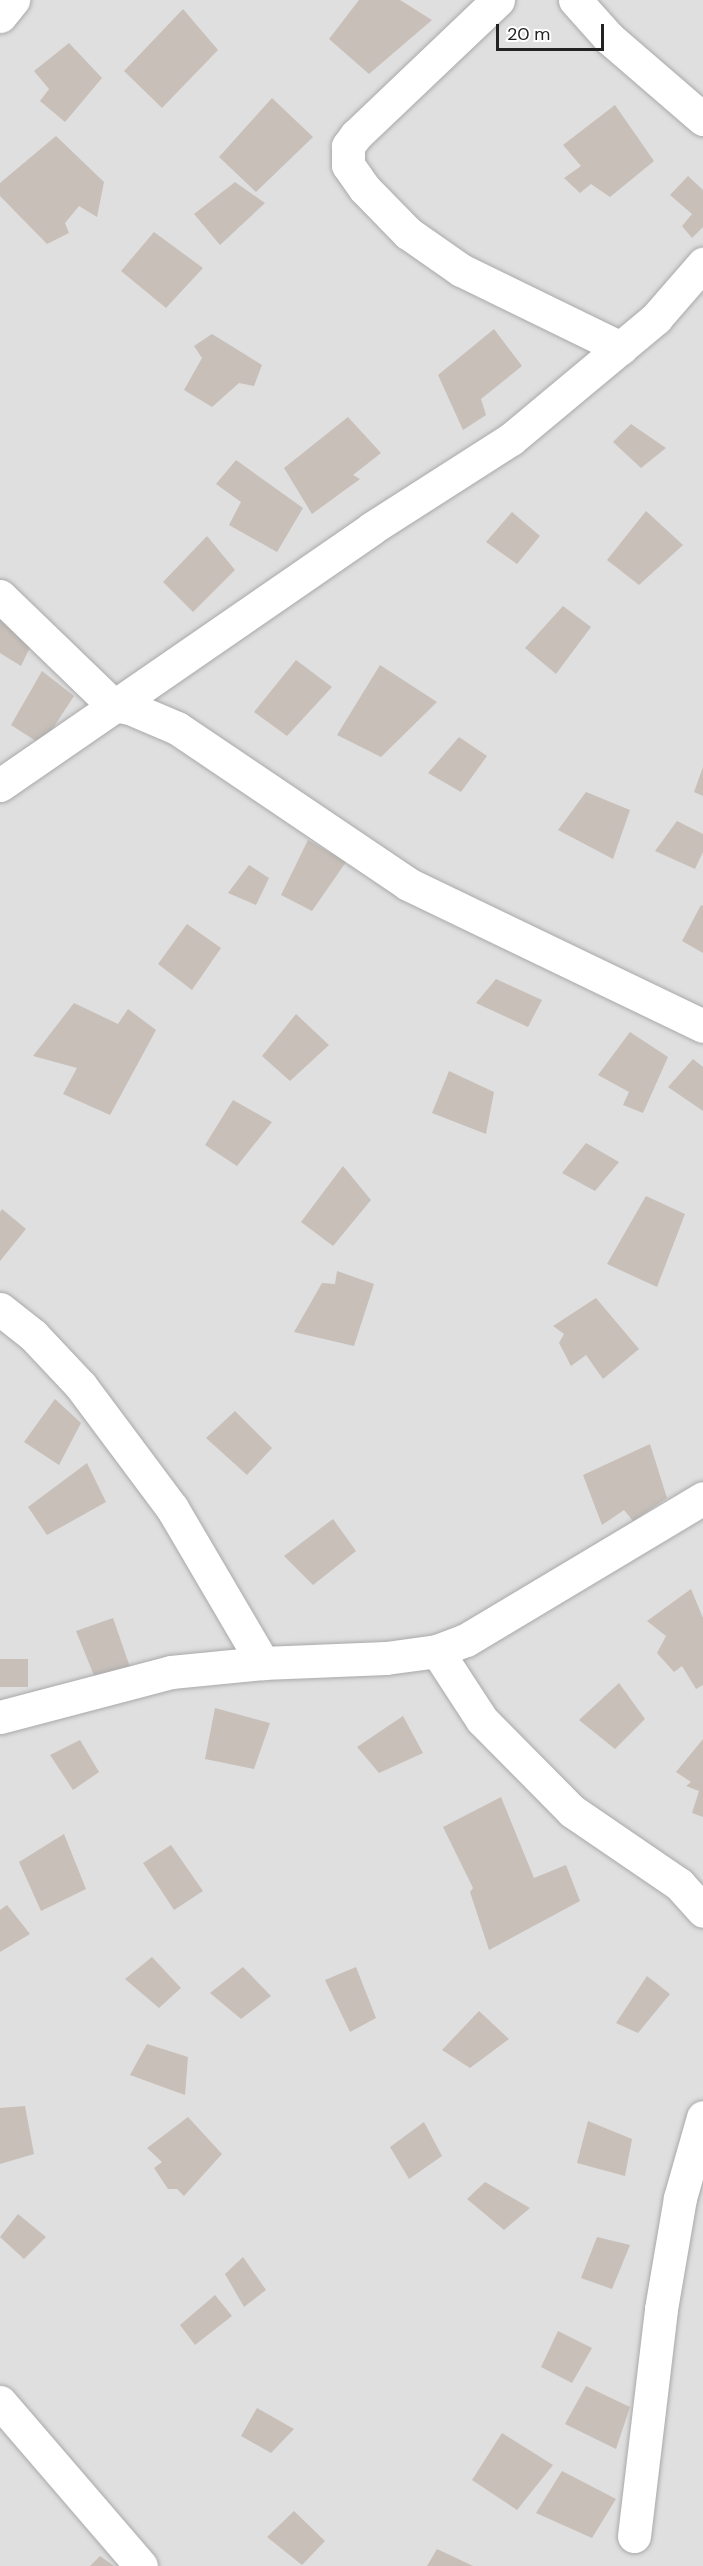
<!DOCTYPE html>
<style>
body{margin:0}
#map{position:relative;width:703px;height:2566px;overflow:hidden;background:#f2efe9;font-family:"DM Sans",sans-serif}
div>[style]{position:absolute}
.residential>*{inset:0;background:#e0dfdf}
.building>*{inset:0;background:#c7bfb8}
.roads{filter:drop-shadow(0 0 2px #a9a9a9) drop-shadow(0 0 2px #a9a9a9)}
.minor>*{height:33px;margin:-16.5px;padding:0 16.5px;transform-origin:16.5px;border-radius:16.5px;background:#fff}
span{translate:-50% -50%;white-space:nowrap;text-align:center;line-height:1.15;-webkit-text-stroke:6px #fff;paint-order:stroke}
.scale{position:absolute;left:496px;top:24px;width:108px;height:27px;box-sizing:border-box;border:3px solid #222;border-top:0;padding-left:8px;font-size:18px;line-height:21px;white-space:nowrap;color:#222;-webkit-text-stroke:4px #fff;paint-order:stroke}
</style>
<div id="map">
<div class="residential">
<i style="clip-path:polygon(0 0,703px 0,703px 2566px,0 2566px)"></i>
</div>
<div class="building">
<i style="clip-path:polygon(359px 0,400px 0,432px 20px,369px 74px,329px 39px)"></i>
<i style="clip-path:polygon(183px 9px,218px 50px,162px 108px,124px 71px)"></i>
<i style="clip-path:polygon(69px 43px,102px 78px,65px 122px,40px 101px,49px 89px,34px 71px)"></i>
<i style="clip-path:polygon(272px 98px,313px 137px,256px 192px,219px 157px)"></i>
<i style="clip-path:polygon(615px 105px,654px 161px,610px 197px,591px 184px,580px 193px,564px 178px,581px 166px,563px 145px)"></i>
<i style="clip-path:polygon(56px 136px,104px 182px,97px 217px,79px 206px,65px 223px,69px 233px,47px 244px,0 196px,0 183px)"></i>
<i style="clip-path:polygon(688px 176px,703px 190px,703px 227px,692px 238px,682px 226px,692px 214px,670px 195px)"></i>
<i style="clip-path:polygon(235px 182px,265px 203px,220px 245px,194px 214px)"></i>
<i style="clip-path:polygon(154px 232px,203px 268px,166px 308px,121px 271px)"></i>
<i style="clip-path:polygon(494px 329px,522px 366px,481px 399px,486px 415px,463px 430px,438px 375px)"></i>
<i style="clip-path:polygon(212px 334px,262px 365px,254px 386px,239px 383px,212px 407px,184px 390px,202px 358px,194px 346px)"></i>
<i style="clip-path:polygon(348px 417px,381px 453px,353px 475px,360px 479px,312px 514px,284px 468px)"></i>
<i style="clip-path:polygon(631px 424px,666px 448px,641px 468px,613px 442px)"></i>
<i style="clip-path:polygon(236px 460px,303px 508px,277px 552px,229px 525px,241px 502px,216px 484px)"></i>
<i style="clip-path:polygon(646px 511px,683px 545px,639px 585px,607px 560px)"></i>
<i style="clip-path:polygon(512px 512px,540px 536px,517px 564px,486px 542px)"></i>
<i style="clip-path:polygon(207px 536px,235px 570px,193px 612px,163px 582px)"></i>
<i style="clip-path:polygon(563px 606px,591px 627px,556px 674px,525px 648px)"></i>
<i style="clip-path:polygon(0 617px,34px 639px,21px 666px,0 653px)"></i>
<i style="clip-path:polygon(296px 660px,332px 687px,287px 736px,254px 712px)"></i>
<i style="clip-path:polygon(380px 665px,437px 702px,381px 757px,337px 735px)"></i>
<i style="clip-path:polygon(42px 671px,74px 696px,42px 745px,11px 725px)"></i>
<i style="clip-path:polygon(459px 737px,487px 756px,461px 792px,428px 773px)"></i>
<i style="clip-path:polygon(703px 767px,703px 796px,694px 792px)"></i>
<i style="clip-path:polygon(586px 792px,630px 810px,613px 859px,558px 830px)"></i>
<i style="clip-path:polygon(677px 821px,703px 834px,703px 852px,695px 869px,655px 851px)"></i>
<i style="clip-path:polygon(308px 840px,346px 862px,312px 911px,281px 895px)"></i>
<i style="clip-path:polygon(249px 865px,269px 878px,256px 905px,228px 893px)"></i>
<i style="clip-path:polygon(701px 905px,703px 906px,703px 953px,682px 941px)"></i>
<i style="clip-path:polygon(187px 924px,221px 948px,192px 990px,158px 964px)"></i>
<i style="clip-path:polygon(496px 979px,542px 1000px,528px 1027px,476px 1003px)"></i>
<i style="clip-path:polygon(74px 1003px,118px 1024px,128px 1009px,156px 1030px,110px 1115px,63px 1094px,77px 1068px,33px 1056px)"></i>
<i style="clip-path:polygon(296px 1014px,329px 1045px,290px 1081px,262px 1056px)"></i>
<i style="clip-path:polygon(630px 1032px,668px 1057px,643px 1113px,623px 1105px,629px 1092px,598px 1075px)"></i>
<i style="clip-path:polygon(693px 1059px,703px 1067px,703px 1111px,668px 1087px)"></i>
<i style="clip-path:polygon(449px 1071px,494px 1092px,486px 1134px,432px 1113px)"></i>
<i style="clip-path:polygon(233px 1100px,272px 1122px,237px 1166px,205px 1145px)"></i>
<i style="clip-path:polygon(586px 1143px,619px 1162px,595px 1191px,562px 1173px)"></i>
<i style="clip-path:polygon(343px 1166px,371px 1200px,333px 1246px,301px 1222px)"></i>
<i style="clip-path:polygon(646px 1196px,685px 1214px,657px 1287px,607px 1264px)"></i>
<i style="clip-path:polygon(2px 1209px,26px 1229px,0 1261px,0 1212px)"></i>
<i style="clip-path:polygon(337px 1271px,374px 1284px,354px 1346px,294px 1332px,322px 1283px,335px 1284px)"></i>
<i style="clip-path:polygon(596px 1298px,639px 1349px,603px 1379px,586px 1355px,571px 1366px,559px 1343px,564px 1334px,553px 1326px)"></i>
<i style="clip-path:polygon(55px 1399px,81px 1423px,59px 1465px,24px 1442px)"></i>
<i style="clip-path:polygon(235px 1411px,272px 1448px,247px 1475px,206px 1438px)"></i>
<i style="clip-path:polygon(650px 1444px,667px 1498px,633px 1521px,624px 1510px,602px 1525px,583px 1475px)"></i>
<i style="clip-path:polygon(87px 1463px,106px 1502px,47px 1535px,28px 1507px)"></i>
<i style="clip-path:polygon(333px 1519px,356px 1551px,313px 1585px,284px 1556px)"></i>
<i style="clip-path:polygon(691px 1589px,703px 1618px,703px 1685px,696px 1689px,682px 1666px,674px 1672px,657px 1653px,666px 1636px,647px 1621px)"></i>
<i style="clip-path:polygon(113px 1618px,131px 1670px,97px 1683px,76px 1631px)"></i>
<i style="clip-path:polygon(0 1659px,28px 1659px,28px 1687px,0 1687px)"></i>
<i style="clip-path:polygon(619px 1683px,645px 1719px,615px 1749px,579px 1720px)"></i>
<i style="clip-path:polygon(215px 1708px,270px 1723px,254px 1769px,205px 1759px)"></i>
<i style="clip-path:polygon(403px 1716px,423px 1753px,379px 1773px,357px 1747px)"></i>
<i style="clip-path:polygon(703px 1739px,703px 1817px,692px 1813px,699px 1791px,686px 1786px,691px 1782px,676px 1772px)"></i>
<i style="clip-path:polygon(80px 1740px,99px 1772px,73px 1790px,50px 1755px)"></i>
<i style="clip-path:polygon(501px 1797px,534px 1878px,566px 1865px,580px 1901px,489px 1950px,470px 1892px,473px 1888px,443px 1827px)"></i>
<i style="clip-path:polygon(64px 1834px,86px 1889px,41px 1911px,19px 1862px)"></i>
<i style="clip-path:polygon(171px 1845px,203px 1891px,174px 1910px,143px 1863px)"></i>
<i style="clip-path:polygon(7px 1905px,30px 1934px,0 1952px,0 1910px)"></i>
<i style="clip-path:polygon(152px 1957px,181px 1988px,159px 2008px,125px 1979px)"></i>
<i style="clip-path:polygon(243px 1967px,271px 1996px,241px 2019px,210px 1993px)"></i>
<i style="clip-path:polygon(356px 1967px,376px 2018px,350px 2032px,325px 1980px)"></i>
<i style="clip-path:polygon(647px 1976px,670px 1994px,638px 2033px,616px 2023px)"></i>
<i style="clip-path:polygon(479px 2011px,509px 2039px,470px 2068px,442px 2050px)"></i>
<i style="clip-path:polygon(147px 2044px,188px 2057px,185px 2095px,130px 2075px)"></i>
<i style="clip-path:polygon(25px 2106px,34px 2154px,0 2164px,0 2108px)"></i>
<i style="clip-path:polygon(188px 2117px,222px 2154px,184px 2196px,177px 2189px,168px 2189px,154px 2168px,162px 2162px,147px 2148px)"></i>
<i style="clip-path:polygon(588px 2121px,632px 2139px,625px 2176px,577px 2163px)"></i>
<i style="clip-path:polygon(424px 2122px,442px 2156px,409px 2179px,390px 2147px)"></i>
<i style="clip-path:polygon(485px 2182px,530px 2208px,504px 2230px,467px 2199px)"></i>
<i style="clip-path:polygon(18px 2214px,46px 2237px,24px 2259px,0 2237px)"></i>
<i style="clip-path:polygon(597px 2237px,630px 2245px,612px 2289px,581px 2278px)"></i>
<i style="clip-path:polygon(243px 2257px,266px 2290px,244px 2307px,225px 2274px)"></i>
<i style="clip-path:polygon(215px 2295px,232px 2316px,195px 2345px,180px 2325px)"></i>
<i style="clip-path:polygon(558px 2331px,592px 2348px,572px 2383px,541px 2367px)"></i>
<i style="clip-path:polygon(586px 2386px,630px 2407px,616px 2449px,565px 2424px)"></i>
<i style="clip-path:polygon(257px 2408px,294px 2429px,271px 2453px,241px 2436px)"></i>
<i style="clip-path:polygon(502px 2433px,553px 2465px,517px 2510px,472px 2480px)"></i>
<i style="clip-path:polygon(562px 2471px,616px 2499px,592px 2538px,536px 2513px)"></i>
<i style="clip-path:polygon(294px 2511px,325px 2541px,302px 2565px,267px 2537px)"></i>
<i style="clip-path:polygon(437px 2549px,473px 2566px,427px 2566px)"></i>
<i style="clip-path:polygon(100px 2556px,114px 2566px,90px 2566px)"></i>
</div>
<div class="roads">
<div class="minor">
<i style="left:498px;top:0;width:196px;rotate:136.4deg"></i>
<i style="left:356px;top:135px;width:14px;rotate:126deg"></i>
<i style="left:348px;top:146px;width:19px;rotate:90deg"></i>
<i style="left:348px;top:165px;width:29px;rotate:55deg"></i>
<i style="left:365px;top:189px;width:62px;rotate:45.7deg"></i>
<i style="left:408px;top:233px;width:65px;rotate:34.9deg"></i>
<i style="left:461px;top:270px;width:178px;rotate:26deg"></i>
<i style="left:575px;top:0;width:51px;rotate:48.2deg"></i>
<i style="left:609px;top:38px;width:124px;rotate:40.8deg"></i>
<i style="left:0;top:16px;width:21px;rotate:-51deg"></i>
<i style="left:0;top:596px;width:157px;rotate:44deg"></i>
<i style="left:113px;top:705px;width:17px;rotate:10deg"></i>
<i style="left:130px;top:708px;width:51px;rotate:23.1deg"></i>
<i style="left:177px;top:728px;width:279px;rotate:34deg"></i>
<i style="left:408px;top:884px;width:327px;rotate:25.7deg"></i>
<i style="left:0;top:785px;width:452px;rotate:-34.6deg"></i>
<i style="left:372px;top:528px;width:165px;rotate:-32.6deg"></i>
<i style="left:511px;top:439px;width:189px;rotate:-39.8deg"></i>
<i style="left:656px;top:318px;width:72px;rotate:-49deg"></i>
<i style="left:0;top:1309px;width:42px;rotate:38.2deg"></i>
<i style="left:33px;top:1335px;width:70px;rotate:46.7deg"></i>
<i style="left:81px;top:1386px;width:152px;rotate:53.3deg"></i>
<i style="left:172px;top:1508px;width:180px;rotate:59.6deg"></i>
<i style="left:437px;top:1651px;width:82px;rotate:56.9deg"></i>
<i style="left:482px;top:1720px;width:128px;rotate:45.3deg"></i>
<i style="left:572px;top:1811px;width:130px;rotate:34.3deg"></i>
<i style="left:679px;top:1884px;width:36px;rotate:48deg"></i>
<i style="left:0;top:1717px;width:177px;rotate:-14.7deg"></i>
<i style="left:171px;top:1672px;width:92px;rotate:-5.6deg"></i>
<i style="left:263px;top:1663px;width:123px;rotate:-2.3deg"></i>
<i style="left:386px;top:1658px;width:51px;rotate:-7.8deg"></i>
<i style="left:437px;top:1651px;width:31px;rotate:-21deg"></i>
<i style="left:466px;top:1640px;width:276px;rotate:-30.9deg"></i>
<i style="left:0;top:2402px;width:216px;rotate:49.3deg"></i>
<i style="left:634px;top:2536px;width:229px;rotate:-83.2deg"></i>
<i style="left:661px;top:2309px;width:113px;rotate:-80.3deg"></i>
<i style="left:680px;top:2198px;width:84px;rotate:-74.1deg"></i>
</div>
</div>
<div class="scale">20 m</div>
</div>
